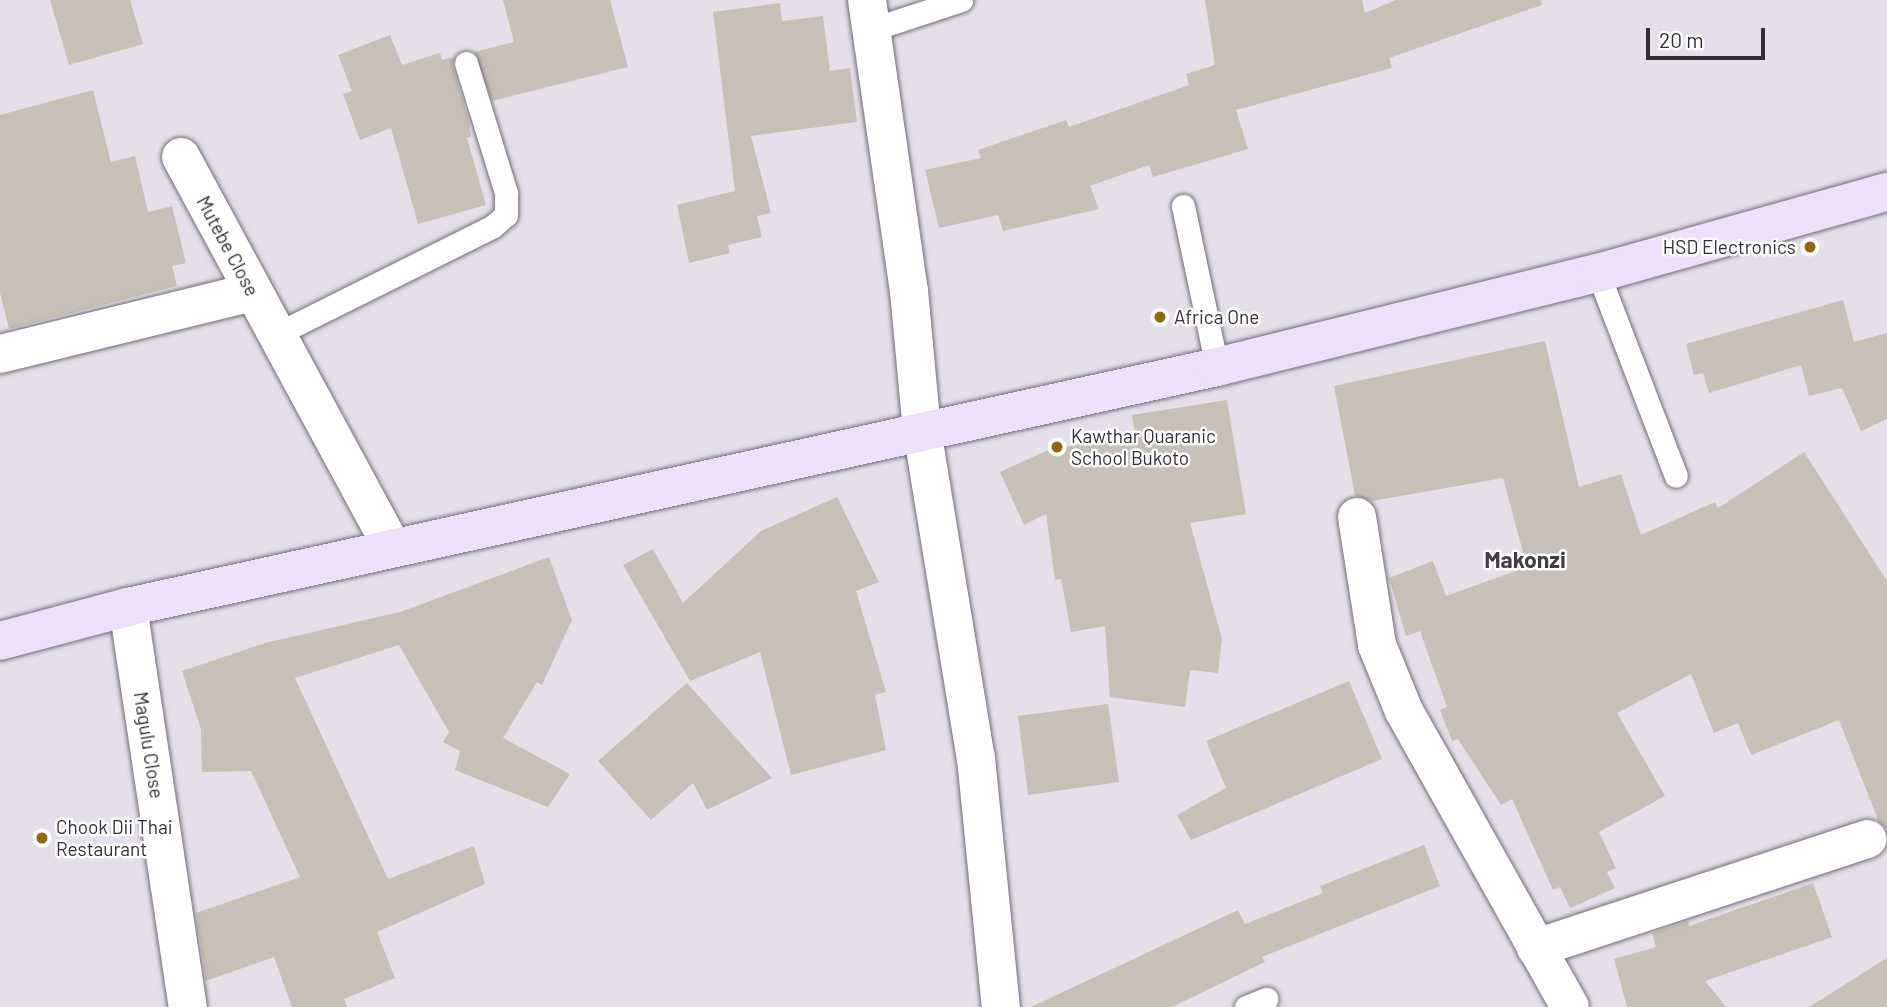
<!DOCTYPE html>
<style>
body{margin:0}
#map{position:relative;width:1887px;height:1007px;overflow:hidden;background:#e4dfe9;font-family:Barlow,sans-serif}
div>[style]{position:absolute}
.building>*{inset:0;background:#c6c0b7}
.roads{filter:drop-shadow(0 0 2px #726d76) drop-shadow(0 0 2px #726d76)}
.service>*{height:23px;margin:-11.5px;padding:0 11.5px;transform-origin:11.5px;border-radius:11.5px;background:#fff}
.minor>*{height:38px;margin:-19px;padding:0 19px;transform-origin:19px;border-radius:19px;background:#fff}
.primary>*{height:38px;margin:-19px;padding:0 19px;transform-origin:19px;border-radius:19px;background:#eedffb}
.dots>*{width:19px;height:19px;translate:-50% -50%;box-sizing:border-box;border:4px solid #fff;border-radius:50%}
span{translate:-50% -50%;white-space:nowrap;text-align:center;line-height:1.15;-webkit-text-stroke:5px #fff;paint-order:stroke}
.street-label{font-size:19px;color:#312f33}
.poi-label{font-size:19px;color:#312f33}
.right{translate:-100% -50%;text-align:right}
.left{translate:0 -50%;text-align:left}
.quarter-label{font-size:23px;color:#433e46;font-weight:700}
.scale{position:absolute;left:1646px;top:28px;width:119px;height:32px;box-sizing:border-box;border:4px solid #312f33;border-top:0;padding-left:9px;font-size:21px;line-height:24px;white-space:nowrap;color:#312f33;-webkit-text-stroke:5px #fff;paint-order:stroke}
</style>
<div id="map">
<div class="building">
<i style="clip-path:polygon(50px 0,130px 0,143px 44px,69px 65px)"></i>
<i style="clip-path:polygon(503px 0,610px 0,628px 67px,492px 101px,474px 52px,514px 42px)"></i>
<i style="clip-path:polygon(1205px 0,1362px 0,1365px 13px,1396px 0,1541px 0,1542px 5px,1389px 58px,1392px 68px,1236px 110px,1248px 149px,1153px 177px,1149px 165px,1090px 186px,1099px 209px,1003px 231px,998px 215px,939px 228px,925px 170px,981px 158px,978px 150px,1066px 120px,1069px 127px,1189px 85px,1186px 74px,1215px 65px)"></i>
<i style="clip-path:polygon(780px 3px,782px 21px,823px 16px,830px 71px,850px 68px,857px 122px,751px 136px,771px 213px,757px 216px,762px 237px,728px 245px,730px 253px,689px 263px,677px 205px,735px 191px,713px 12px)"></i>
<i style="clip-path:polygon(390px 35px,402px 65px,440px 53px,442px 60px,454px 57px,453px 67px,468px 118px,471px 136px,467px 138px,486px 205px,418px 224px,391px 128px,360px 140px,343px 94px,352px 91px,338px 55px)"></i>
<i style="clip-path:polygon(93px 90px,111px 162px,135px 156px,148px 212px,172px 206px,186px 263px,172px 266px,177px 286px,9px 329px,0 293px,0 115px)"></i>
<i style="clip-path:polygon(1843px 300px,1854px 342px,1887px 333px,1887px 419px,1861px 431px,1842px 388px,1809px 396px,1801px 365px,1709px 393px,1703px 373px,1694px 375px,1686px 344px)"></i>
<i style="clip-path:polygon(1545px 341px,1579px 487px,1621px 474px,1641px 535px,1715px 502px,1718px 508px,1804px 452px,1887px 581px,1887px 829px,1878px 820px,1839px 720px,1751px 755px,1738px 723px,1714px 733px,1691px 674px,1617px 713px,1665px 796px,1599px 832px,1616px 868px,1607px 872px,1615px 888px,1570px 908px,1560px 887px,1553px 890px,1512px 799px,1501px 805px,1458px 739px,1452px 741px,1440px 710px,1447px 707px,1420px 631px,1406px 636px,1389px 578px,1433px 561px,1446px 596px,1527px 567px,1503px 478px,1372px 501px,1355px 495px,1334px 386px)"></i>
<i style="clip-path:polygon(1227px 400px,1246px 514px,1190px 523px,1222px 639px,1218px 673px,1190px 670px,1185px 707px,1110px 697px,1105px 626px,1071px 632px,1061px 579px,1055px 580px,1046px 514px,1024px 525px,1000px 472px,1046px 451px,1135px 433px,1132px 415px)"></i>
<i style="clip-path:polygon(837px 497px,879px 582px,856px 591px,886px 692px,875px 695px,886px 750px,791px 775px,760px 652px,690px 681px,623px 565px,653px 549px,683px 603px,761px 531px)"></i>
<i style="clip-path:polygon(549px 557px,572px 620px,542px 685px,537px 682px,503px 738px,570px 774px,548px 807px,455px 770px,460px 751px,443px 742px,449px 732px,399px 645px,295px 678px,388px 879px,474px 846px,485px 884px,377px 932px,395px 978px,344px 999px,347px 1007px,292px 1007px,274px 957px,206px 981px,196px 913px,300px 877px,251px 771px,202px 772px,201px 729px,182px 671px,265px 643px,400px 612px)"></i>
<i style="clip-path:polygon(1349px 681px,1382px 759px,1191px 840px,1177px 815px,1226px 788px,1206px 741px)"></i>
<i style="clip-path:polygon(687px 683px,772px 778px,707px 810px,693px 783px,651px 820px,598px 761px)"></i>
<i style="clip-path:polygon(1108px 704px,1119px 782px,1028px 795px,1018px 716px)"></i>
<i style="clip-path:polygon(1424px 845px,1440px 886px,1262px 957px,1265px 962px,1172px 1007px,1031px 1007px,1238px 910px,1245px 924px,1323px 893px,1320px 886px)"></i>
<i style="clip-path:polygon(1813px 883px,1832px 937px,1705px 981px,1726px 1007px,1627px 1007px,1614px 959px,1656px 947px,1652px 933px,1688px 921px,1689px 926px)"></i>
<i style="clip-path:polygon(1887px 958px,1887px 1007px,1809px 1007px)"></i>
</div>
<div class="roads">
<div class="service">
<i style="left:870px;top:30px;width:96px;rotate:-18.2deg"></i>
<i style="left:1183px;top:206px;width:165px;rotate:78.1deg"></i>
<i style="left:1598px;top:273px;width:217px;rotate:69deg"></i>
<i style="left:277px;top:334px;width:240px;rotate:-26.5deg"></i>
<i style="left:492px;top:227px;width:18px;rotate:-41deg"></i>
<i style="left:506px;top:215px;width:22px;rotate:-90deg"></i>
<i style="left:506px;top:193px;width:136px;rotate:-107.1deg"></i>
<i style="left:1246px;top:1007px;width:22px;rotate:-22deg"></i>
</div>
<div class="minor">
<i style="left:867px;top:0;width:294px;rotate:81.8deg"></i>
<i style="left:909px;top:291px;width:140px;rotate:84.7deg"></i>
<i style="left:922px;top:430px;width:332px;rotate:80.7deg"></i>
<i style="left:976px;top:758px;width:250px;rotate:84.3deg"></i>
<i style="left:181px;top:157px;width:444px;rotate:61.6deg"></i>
<i style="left:0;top:354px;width:260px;rotate:-13.8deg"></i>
<i style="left:1357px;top:517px;width:130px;rotate:81.1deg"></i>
<i style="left:1377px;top:645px;width:71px;rotate:67.8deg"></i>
<i style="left:1404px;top:711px;width:339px;rotate:60.7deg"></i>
<i style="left:128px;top:607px;width:404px;rotate:81.5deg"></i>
<i style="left:1536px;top:948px;width:349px;rotate:-18.2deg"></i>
</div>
<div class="primary">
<i style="left:0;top:641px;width:132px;rotate:-14.9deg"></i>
<i style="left:128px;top:607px;width:1115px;rotate:-12.43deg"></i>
<i style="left:1217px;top:367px;width:392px;rotate:-13.9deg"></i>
<i style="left:1598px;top:273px;width:300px;rotate:-15.7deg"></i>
</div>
</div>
<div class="dots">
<i style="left:1810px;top:247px;background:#8f670d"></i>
<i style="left:1160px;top:317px;background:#8f670d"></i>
<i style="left:1057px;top:447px;background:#8f670d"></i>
<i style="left:42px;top:838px;background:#8f670d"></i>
</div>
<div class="street-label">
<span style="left:228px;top:246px;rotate:62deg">Mutebe Close</span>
<span style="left:149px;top:745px;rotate:81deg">Magulu Close</span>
</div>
<div class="poi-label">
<span class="right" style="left:1796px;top:247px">HSD Electronics</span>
<span class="left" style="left:1174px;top:317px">Africa One</span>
<span class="left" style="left:1071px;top:447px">Kawthar Quaranic<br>School Bukoto</span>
<span class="left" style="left:56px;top:838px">Chook Dii Thai<br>Restaurant</span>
</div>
<div class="quarter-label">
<span style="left:1525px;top:559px">Makonzi</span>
</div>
<div class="scale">20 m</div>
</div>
